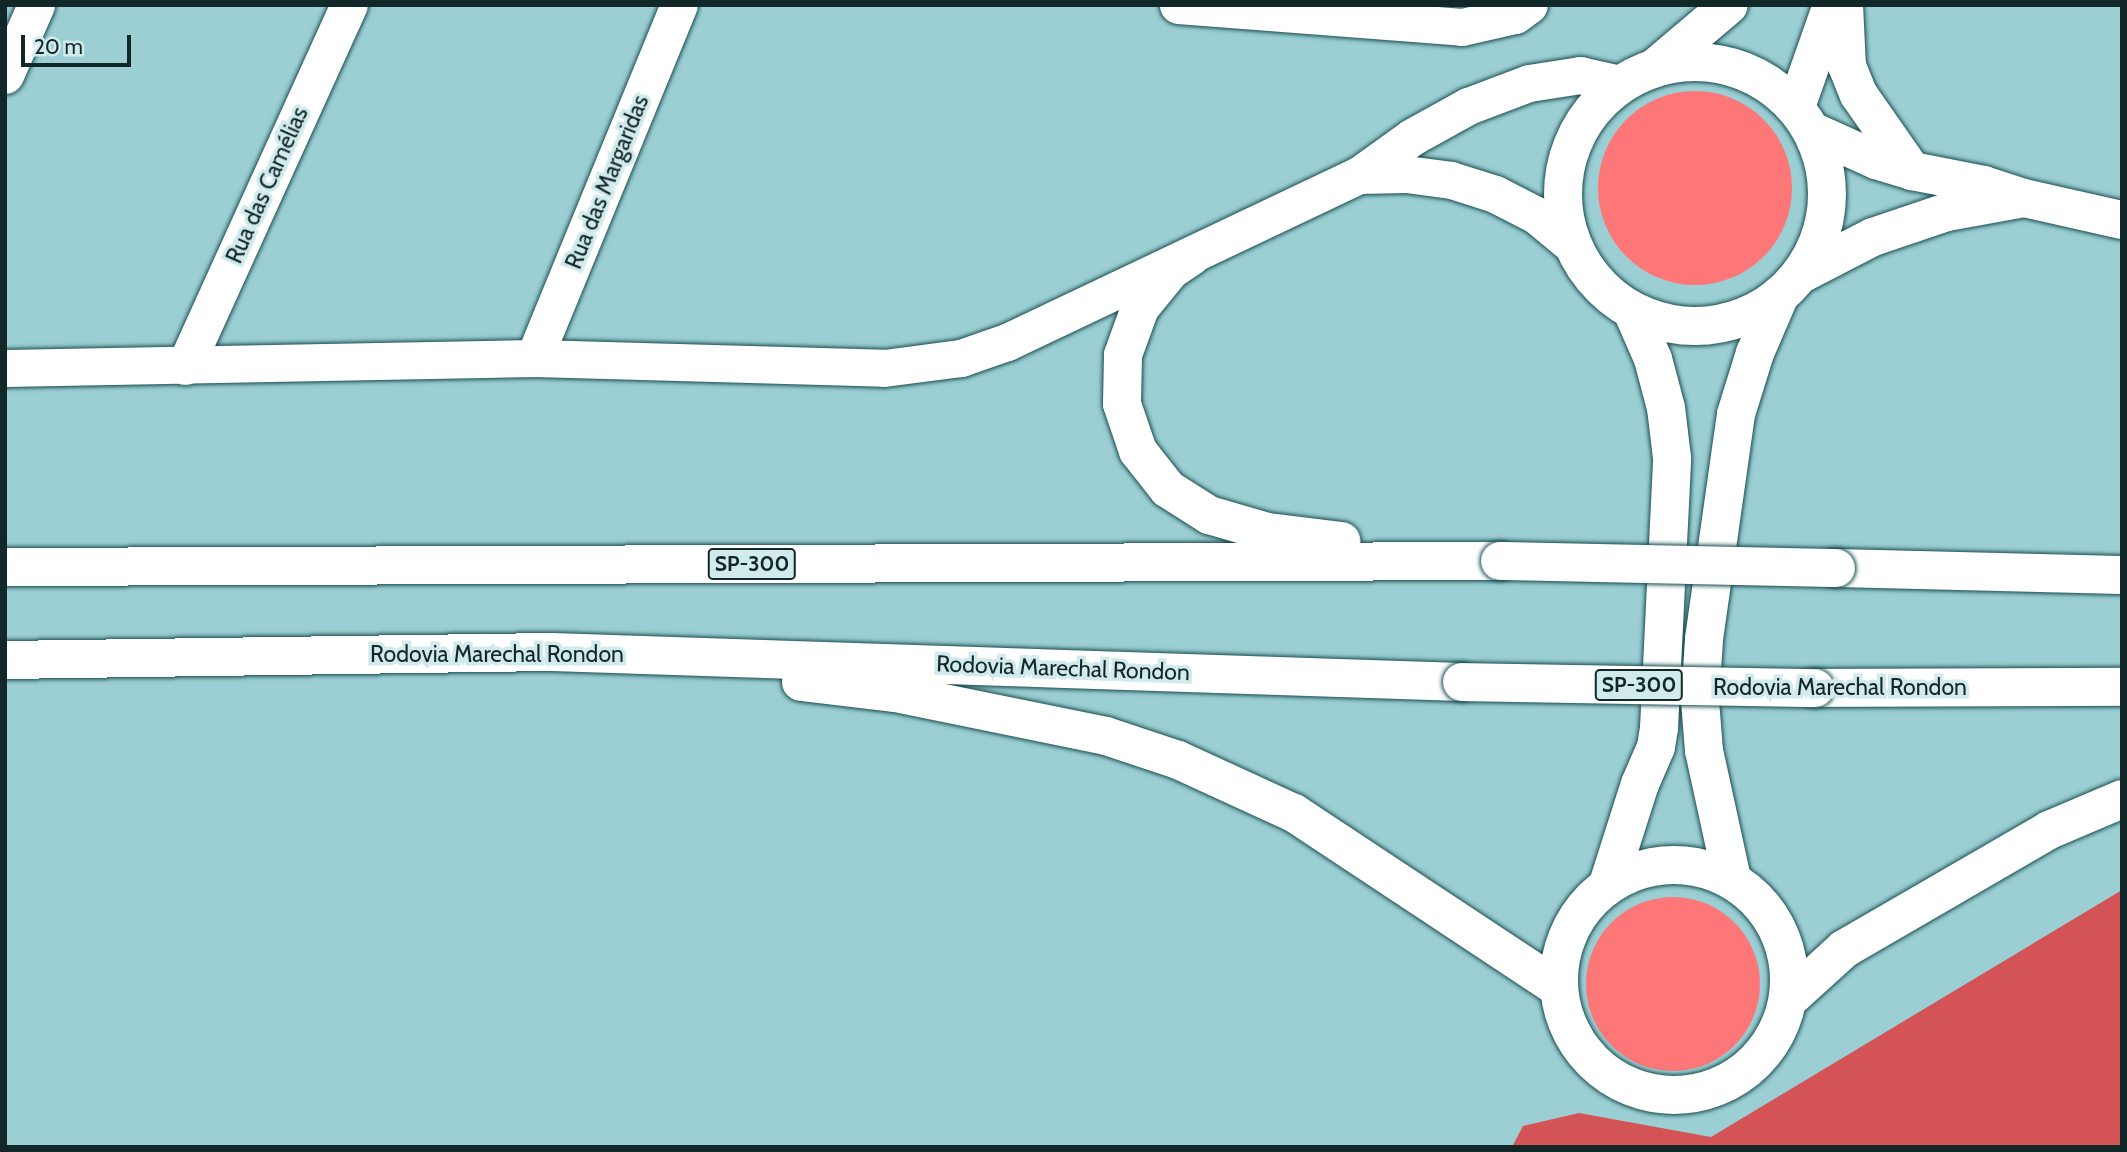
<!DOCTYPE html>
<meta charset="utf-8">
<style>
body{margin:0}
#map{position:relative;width:2127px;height:1152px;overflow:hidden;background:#9bcfd3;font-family:Cabin,sans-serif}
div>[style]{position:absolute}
.green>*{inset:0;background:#fd7778}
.round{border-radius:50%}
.forest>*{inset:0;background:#d45357}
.roads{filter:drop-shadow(0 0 2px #194d50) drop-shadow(0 0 2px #194d50)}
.minor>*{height:37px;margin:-18.5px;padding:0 18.5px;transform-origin:18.5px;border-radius:18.5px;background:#fff}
.major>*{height:38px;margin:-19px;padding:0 19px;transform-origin:19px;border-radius:19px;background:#fff}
.major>.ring{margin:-19px;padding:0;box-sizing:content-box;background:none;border:38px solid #fff;border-radius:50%}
.highway>*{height:38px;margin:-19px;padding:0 19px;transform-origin:19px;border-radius:19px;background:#fff}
.bridges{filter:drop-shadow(0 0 2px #194d50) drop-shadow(0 0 2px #194d50)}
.highway-bridge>*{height:38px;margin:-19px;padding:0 19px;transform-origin:19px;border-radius:19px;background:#fff}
span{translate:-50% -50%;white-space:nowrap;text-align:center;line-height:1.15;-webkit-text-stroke:7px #d1eaec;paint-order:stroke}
.shield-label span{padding:2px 5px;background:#d1eaec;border:2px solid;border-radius:5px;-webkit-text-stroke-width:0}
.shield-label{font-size:21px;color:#122728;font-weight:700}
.street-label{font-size:23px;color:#122728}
.frame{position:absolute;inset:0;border:7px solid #122728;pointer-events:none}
.scale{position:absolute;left:21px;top:35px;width:110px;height:32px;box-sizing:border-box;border:4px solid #122728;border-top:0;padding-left:9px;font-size:21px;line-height:24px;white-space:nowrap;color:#122728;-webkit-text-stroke:5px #d1eaec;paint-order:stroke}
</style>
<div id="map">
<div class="green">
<i class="round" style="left:1598px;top:91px;width:194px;height:194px"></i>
<i class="round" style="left:1586px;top:897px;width:174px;height:174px"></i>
</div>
<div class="forest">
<i style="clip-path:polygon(2122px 890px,2122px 1147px,1512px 1147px,1523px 1126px,1579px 1113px,1711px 1137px)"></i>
</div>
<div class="roads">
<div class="minor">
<i style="left:1178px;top:5px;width:285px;rotate:4.4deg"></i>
<i style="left:1462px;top:27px;width:54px;rotate:-12.8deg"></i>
<i style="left:1515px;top:15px;width:17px;rotate:-36deg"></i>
<i style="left:5px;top:75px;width:77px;rotate:-66.1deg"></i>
<i style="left:1359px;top:175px;width:47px;rotate:-1.2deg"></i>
<i style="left:1406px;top:174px;width:45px;rotate:7.6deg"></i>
<i style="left:1451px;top:180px;width:46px;rotate:17.7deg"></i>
<i style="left:1495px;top:194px;width:46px;rotate:27.1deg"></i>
<i style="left:1536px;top:215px;width:45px;rotate:39.6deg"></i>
<i style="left:534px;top:358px;width:382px;rotate:-67.7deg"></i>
<i style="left:185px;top:366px;width:397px;rotate:-65.6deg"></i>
<i style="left:5px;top:368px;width:529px;rotate:-1.08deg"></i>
<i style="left:534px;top:358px;width:350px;rotate:1.6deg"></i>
<i style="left:884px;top:368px;width:78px;rotate:-7.4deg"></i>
<i style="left:961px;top:358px;width:49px;rotate:-19.2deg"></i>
<i style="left:1007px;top:342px;width:390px;rotate:-25.4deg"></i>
<i style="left:1359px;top:175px;width:65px;rotate:-35.6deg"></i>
<i style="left:1412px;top:137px;width:64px;rotate:-29deg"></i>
<i style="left:1468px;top:106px;width:65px;rotate:-20.7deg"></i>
<i style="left:1529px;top:83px;width:52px;rotate:-8.9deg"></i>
<i style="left:1580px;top:75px;width:41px;rotate:12.7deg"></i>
</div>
<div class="major">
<i style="left:1844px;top:5px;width:61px;rotate:87.2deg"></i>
<i style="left:1847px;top:66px;width:31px;rotate:68deg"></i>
<i style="left:1859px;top:95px;width:93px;rotate:55.1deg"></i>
<i class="ring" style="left:1563px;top:62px;width:226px;height:226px"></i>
<i style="left:1657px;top:66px;width:94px;rotate:-40.3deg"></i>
<i style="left:1796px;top:107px;width:108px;rotate:-70.6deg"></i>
<i style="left:1812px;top:131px;width:70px;rotate:24.4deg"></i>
<i style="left:1876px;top:160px;width:38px;rotate:17deg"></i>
<i style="left:1912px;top:171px;width:73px;rotate:11deg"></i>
<i style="left:1984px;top:185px;width:42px;rotate:18deg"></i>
<i style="left:2024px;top:198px;width:100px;rotate:12.7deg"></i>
<i style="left:1801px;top:274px;width:81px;rotate:-27.2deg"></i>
<i style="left:1873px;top:237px;width:78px;rotate:-18.7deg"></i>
<i style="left:1947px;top:212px;width:73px;rotate:-10.2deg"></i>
<i class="ring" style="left:1559px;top:865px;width:192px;height:192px"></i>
<i style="left:1732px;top:879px;width:131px;rotate:-102.3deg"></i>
<i style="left:1704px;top:751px;width:51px;rotate:-94.5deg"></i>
<i style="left:1700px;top:700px;width:61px;rotate:-86.2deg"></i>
<i style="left:1704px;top:639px;width:227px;rotate:-81.9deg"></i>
<i style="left:1736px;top:414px;width:64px;rotate:-72.7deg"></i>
<i style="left:1755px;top:353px;width:63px;rotate:-66.7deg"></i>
<i style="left:1608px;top:884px;width:105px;rotate:-72.3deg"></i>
<i style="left:1640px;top:784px;width:40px;rotate:-66.6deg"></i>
<i style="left:1656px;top:747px;width:19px;rotate:-81deg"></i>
<i style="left:1659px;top:728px;width:270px;rotate:-87.2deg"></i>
<i style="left:1672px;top:458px;width:50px;rotate:-96.8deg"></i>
<i style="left:1666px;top:408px;width:51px;rotate:-104.9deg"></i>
<i style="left:1653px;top:359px;width:50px;rotate:-113.5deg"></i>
</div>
<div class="highway">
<i style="left:1192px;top:256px;width:25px;rotate:146deg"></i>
<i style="left:1171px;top:270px;width:49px;rotate:129.2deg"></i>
<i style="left:1140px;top:308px;width:50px;rotate:109.9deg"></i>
<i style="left:1123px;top:355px;width:49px;rotate:91.2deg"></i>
<i style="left:1122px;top:404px;width:50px;rotate:71.2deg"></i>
<i style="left:1138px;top:451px;width:48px;rotate:51.7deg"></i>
<i style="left:1168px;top:489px;width:49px;rotate:32.4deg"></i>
<i style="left:1209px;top:515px;width:60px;rotate:16.3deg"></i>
<i style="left:1267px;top:532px;width:75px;rotate:6.9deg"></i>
<i style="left:5px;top:567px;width:1495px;rotate:-0.23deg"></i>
<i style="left:1836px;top:568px;width:286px;rotate:1.4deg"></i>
<i style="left:5px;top:660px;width:547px;rotate:-0.84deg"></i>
<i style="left:552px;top:652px;width:910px;rotate:1.89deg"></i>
<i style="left:801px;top:682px;width:95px;rotate:6.7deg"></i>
<i style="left:895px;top:693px;width:215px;rotate:11.5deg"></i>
<i style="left:1106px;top:736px;width:76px;rotate:18.4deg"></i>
<i style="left:1178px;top:760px;width:128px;rotate:24.6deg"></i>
<i style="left:1294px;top:813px;width:317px;rotate:33.5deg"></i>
<i style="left:1815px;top:688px;width:307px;rotate:-0.2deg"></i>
<i style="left:1788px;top:1000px;width:76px;rotate:-42.3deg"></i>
<i style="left:1844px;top:949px;width:237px;rotate:-30.1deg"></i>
<i style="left:2049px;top:830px;width:79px;rotate:-23deg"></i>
</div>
</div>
<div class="bridges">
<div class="highway-bridge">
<i style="left:1500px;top:561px;width:336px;rotate:1.2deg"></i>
<i style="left:1462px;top:682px;width:353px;rotate:1deg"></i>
</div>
</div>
<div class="shield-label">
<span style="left:752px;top:564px">SP-300</span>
<span style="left:1639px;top:685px">SP-300</span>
</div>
<div class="street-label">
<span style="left:607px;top:182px;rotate:-68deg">Rua das Margaridas</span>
<span style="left:267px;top:185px;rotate:-66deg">Rua das Camélias</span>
<span style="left:497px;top:654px">Rodovia Marechal Rondon</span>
<span style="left:1063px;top:668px;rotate:2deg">Rodovia Marechal Rondon</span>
<span style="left:1840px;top:687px">Rodovia Marechal Rondon</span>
</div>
<div class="frame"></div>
<div class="scale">20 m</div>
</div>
